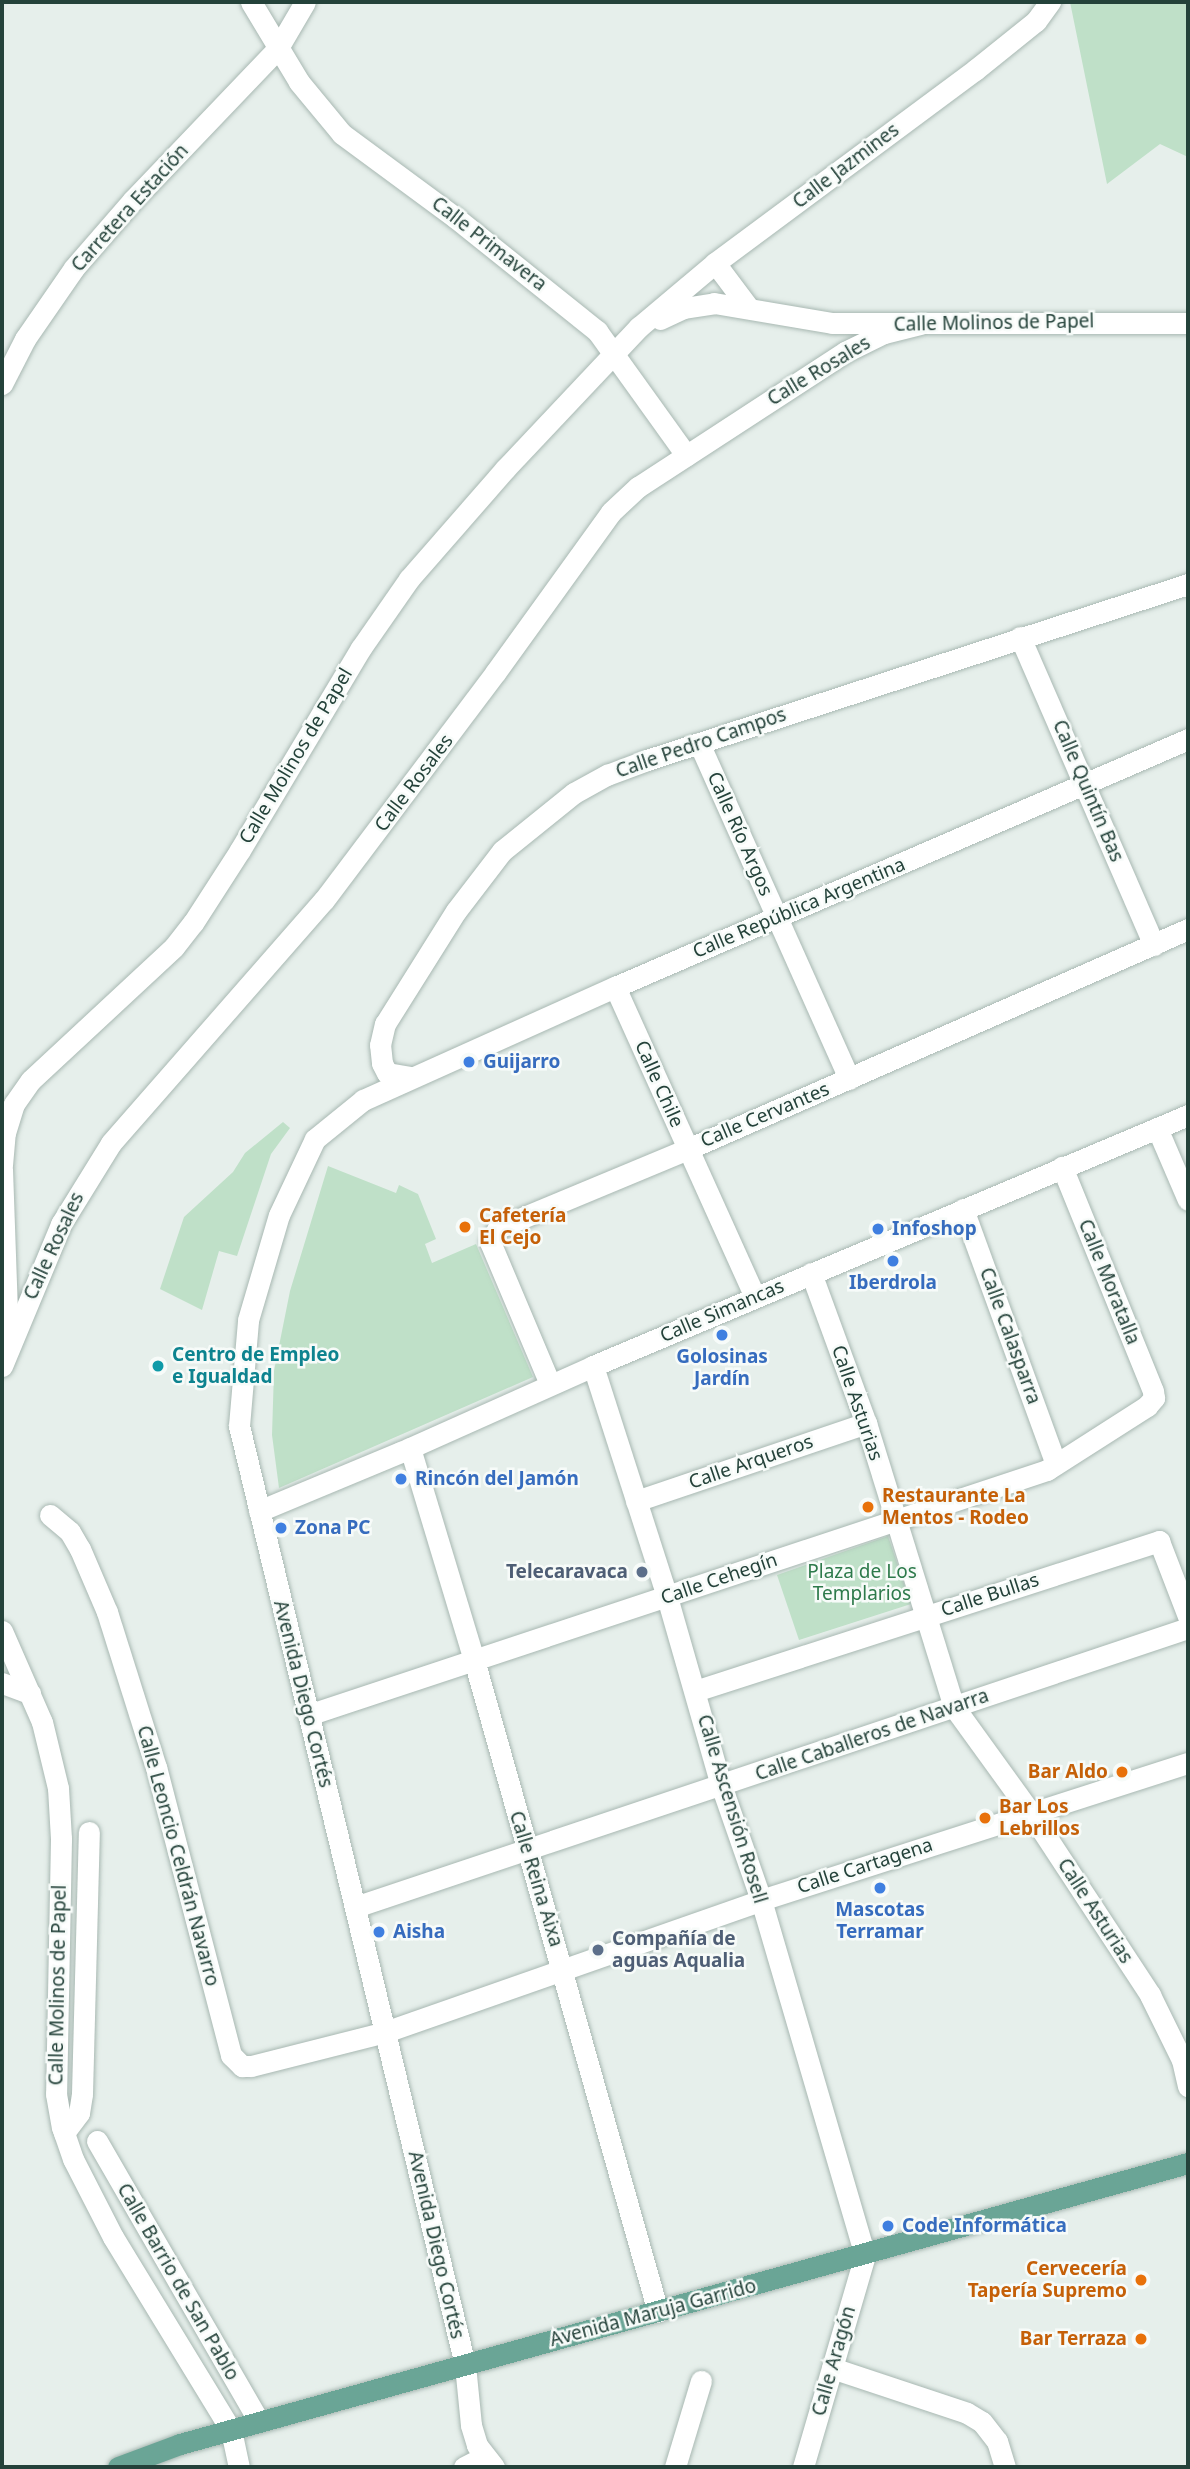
<!DOCTYPE html>
<meta charset="utf-8">
<style>
body{margin:0}
#map{position:relative;width:1190px;height:2469px;overflow:hidden;background:#e6efeb;font-family:"Noto Sans",sans-serif}
div>[style]{position:absolute}
.green>*{inset:0;background:#bfe0c8}
.roads{filter:drop-shadow(0 0 2px #a8b8b2) drop-shadow(0 0 2px #a8b8b2)}
.minor>*{height:21px;margin:-10.5px;padding:0 10.5px;transform-origin:10.5px;border-radius:10.5px;background:#fff}
.major>*{height:21px;margin:-10.5px;padding:0 10.5px;transform-origin:10.5px;border-radius:10.5px;background:#6aa596}
.dots>*{width:19px;height:19px;translate:-50% -50%;box-sizing:border-box;border:4px solid #f7fbf9;border-radius:50%}
span{translate:-50% -50%;white-space:nowrap;text-align:center;line-height:1.15;-webkit-text-stroke:5px #f7fbf9;paint-order:stroke}
.street-label{font-size:19px;color:#24423a}
.shop-label{font-size:19px;color:#366cbe;font-weight:700}
.left{translate:0 -50%;text-align:left}
.food-label{font-size:19px;color:#c56008;font-weight:700}
.right{translate:-100% -50%;text-align:right}
.culture-label{font-size:19px;color:#0d838f;font-weight:700}
.service-label{font-size:19px;color:#4e5e75;font-weight:700}
.park-label{font-size:19px;color:#2d7a4b}
.frame{position:absolute;inset:0;border:4px solid #24423a;pointer-events:none}
</style>
<div id="map">
<div class="green">
<i style="clip-path:polygon(1070px 2px,1188px 2px,1188px 157px,1160px 144px,1107px 184px)"></i>
<i style="clip-path:polygon(283px 1122px,290px 1128px,271px 1154px,237px 1256px,219px 1251px,202px 1310px,160px 1289px,184px 1217px,233px 1172px,245px 1153px)"></i>
<i style="clip-path:polygon(328px 1166px,396px 1193px,399px 1185px,418px 1194px,436px 1239px,425px 1244px,432px 1263px,476px 1244px,533px 1377px,279px 1488px,272px 1435px,274px 1371px,290px 1291px)"></i>
<i style="clip-path:polygon(888px 1536px,911px 1604px,799px 1640px,777px 1575px)"></i>
</div>
<div class="roads">
<div class="minor">
<i style="left:251px;top:2px;width:93px;rotate:59deg"></i>
<i style="left:299px;top:82px;width:67px;rotate:50.4deg"></i>
<i style="left:342px;top:134px;width:142px;rotate:36.4deg"></i>
<i style="left:456px;top:218px;width:181px;rotate:38.7deg"></i>
<i style="left:597px;top:331px;width:153px;rotate:54.3deg"></i>
<i style="left:715px;top:263px;width:55px;rotate:53.1deg"></i>
<i style="left:660px;top:319px;width:26px;rotate:-25deg"></i>
<i style="left:684px;top:308px;width:30px;rotate:-9deg"></i>
<i style="left:714px;top:303px;width:120px;rotate:9.6deg"></i>
<i style="left:832px;top:323px;width:356px"></i>
<i style="left:2px;top:384px;width:51px;rotate:-62.9deg"></i>
<i style="left:25px;top:339px;width:86px;rotate:-55.4deg"></i>
<i style="left:74px;top:268px;width:89px;rotate:-49.1deg"></i>
<i style="left:132px;top:201px;width:211px;rotate:-46.3deg"></i>
<i style="left:278px;top:48px;width:53px;rotate:-59.6deg"></i>
<i style="left:1020px;top:637px;width:336px;rotate:66.5deg"></i>
<i style="left:699px;top:743px;width:368px;rotate:65.9deg"></i>
<i style="left:615px;top:987px;width:340px;rotate:65.7deg"></i>
<i style="left:411px;top:1077px;width:24px;rotate:-171deg"></i>
<i style="left:387px;top:1073px;width:11px;rotate:-117deg"></i>
<i style="left:382px;top:1063px;width:18px;rotate:-96deg"></i>
<i style="left:380px;top:1045px;width:22px;rotate:-77deg"></i>
<i style="left:385px;top:1024px;width:133px;rotate:-57.9deg"></i>
<i style="left:456px;top:911px;width:76px;rotate:-52.5deg"></i>
<i style="left:502px;top:851px;width:92px;rotate:-38.9deg"></i>
<i style="left:574px;top:793px;width:38px;rotate:-29deg"></i>
<i style="left:607px;top:775px;width:43px;rotate:-20.6deg"></i>
<i style="left:647px;top:760px;width:569px;rotate:-18.02deg"></i>
<i style="left:1157px;top:1128px;width:78px;rotate:66.7deg"></i>
<i style="left:2px;top:1165px;width:32px;rotate:-85deg"></i>
<i style="left:5px;top:1133px;width:30px;rotate:-73deg"></i>
<i style="left:14px;top:1104px;width:29px;rotate:-55deg"></i>
<i style="left:31px;top:1080px;width:195px;rotate:-42.9deg"></i>
<i style="left:174px;top:947px;width:31px;rotate:-52deg"></i>
<i style="left:193px;top:923px;width:87px;rotate:-57.2deg"></i>
<i style="left:240px;top:850px;width:235px;rotate:-59.1deg"></i>
<i style="left:361px;top:648px;width:84px;rotate:-55.2deg"></i>
<i style="left:409px;top:579px;width:146px;rotate:-48.9deg"></i>
<i style="left:505px;top:469px;width:195px;rotate:-46.7deg"></i>
<i style="left:639px;top:327px;width:99px;rotate:-40.1deg"></i>
<i style="left:715px;top:263px;width:324px;rotate:-36.6deg"></i>
<i style="left:975px;top:70px;width:78px;rotate:-38.8deg"></i>
<i style="left:1036px;top:21px;width:24px;rotate:-54deg"></i>
<i style="left:2px;top:1169px;width:171px;rotate:88deg"></i>
<i style="left:963px;top:1209px;width:271px;rotate:70deg"></i>
<i style="left:811px;top:1273px;width:160px;rotate:69.9deg"></i>
<i style="left:866px;top:1423px;width:297px;rotate:72.8deg"></i>
<i style="left:954px;top:1707px;width:130px;rotate:54.1deg"></i>
<i style="left:1030px;top:1812px;width:219px;rotate:56.7deg"></i>
<i style="left:1150px;top:1995px;width:72px;rotate:63.8deg"></i>
<i style="left:1182px;top:2060px;width:27px;rotate:77deg"></i>
<i style="left:2px;top:1366px;width:154px;rotate:-67.4deg"></i>
<i style="left:61px;top:1224px;width:95px;rotate:-58.3deg"></i>
<i style="left:111px;top:1143px;width:323px;rotate:-48.8deg"></i>
<i style="left:324px;top:900px;width:284px;rotate:-53deg"></i>
<i style="left:495px;top:673px;width:198px;rotate:-54.2deg"></i>
<i style="left:611px;top:512px;width:37px;rotate:-43deg"></i>
<i style="left:638px;top:487px;width:247px;rotate:-33.1deg"></i>
<i style="left:845px;top:352px;width:43px;rotate:-26deg"></i>
<i style="left:884px;top:333px;width:38px;rotate:-14deg"></i>
<i style="left:593px;top:1366px;width:243px;rotate:72.2deg"></i>
<i style="left:667px;top:1597px;width:196px;rotate:74deg"></i>
<i style="left:721px;top:1785px;width:122px;rotate:70.8deg"></i>
<i style="left:761px;top:1900px;width:370px;rotate:73.7deg"></i>
<i style="left:865px;top:2255px;width:221px;rotate:106.3deg"></i>
<i style="left:550px;top:1384px;width:154px;rotate:-112.9deg"></i>
<i style="left:490px;top:1242px;width:16px;rotate:-60deg"></i>
<i style="left:498px;top:1228px;width:206px;rotate:-22.6deg"></i>
<i style="left:688px;top:1149px;width:546px;rotate:-23.75deg"></i>
<i style="left:410px;top:1448px;width:221px;rotate:73.2deg"></i>
<i style="left:474px;top:1660px;width:677px;rotate:74.24deg"></i>
<i style="left:636px;top:1501px;width:243px;rotate:-18.7deg"></i>
<i style="left:259px;top:1511px;width:154px;rotate:-22.6deg"></i>
<i style="left:401px;top:1452px;width:210px;rotate:-24.1deg"></i>
<i style="left:593px;top:1366px;width:646px;rotate:-22.87deg"></i>
<i style="left:50px;top:1515px;width:26px;rotate:40deg"></i>
<i style="left:70px;top:1532px;width:20px;rotate:60deg"></i>
<i style="left:80px;top:1549px;width:69px;rotate:66.8deg"></i>
<i style="left:107px;top:1612px;width:163px;rotate:72.5deg"></i>
<i style="left:156px;top:1767px;width:298px;rotate:75.4deg"></i>
<i style="left:231px;top:2055px;width:16px;rotate:45deg"></i>
<i style="left:242px;top:2066px;width:9px"></i>
<i style="left:251px;top:2066px;width:138px;rotate:-14.2deg"></i>
<i style="left:385px;top:2032px;width:398px;rotate:-19.3deg"></i>
<i style="left:761px;top:1900px;width:448px;rotate:-17.8deg"></i>
<i style="left:2px;top:1631px;width:99px;rotate:66.3deg"></i>
<i style="left:42px;top:1722px;width:68px;rotate:76.4deg"></i>
<i style="left:58px;top:1788px;width:51px;rotate:86.6deg"></i>
<i style="left:61px;top:1839px;width:255px;rotate:91.1deg"></i>
<i style="left:56px;top:2094px;width:34px;rotate:80deg"></i>
<i style="left:62px;top:2127px;width:34px;rotate:71deg"></i>
<i style="left:73px;top:2159px;width:88px;rotate:62.9deg"></i>
<i style="left:113px;top:2237px;width:226px;rotate:58.6deg"></i>
<i style="left:231px;top:2430px;width:38px;rotate:78deg"></i>
<i style="left:2px;top:1683px;width:30px;rotate:20deg"></i>
<i style="left:695px;top:1691px;width:488px;rotate:-17.9deg"></i>
<i style="left:1159px;top:1541px;width:80px;rotate:68.9deg"></i>
<i style="left:308px;top:1715px;width:779px;rotate:-18.34deg"></i>
<i style="left:1047px;top:1470px;width:119px;rotate:-32.6deg"></i>
<i style="left:1147px;top:1406px;width:11px;rotate:-49deg"></i>
<i style="left:1154px;top:1398px;width:7px;rotate:-98deg"></i>
<i style="left:1153px;top:1391px;width:242px;rotate:-112.1deg"></i>
<i style="left:355px;top:1907px;width:878px;rotate:-18.52deg"></i>
<i style="left:64px;top:2133px;width:25px;rotate:-53deg"></i>
<i style="left:79px;top:2113px;width:19px;rotate:-81deg"></i>
<i style="left:82px;top:2094px;width:262px;rotate:-88.5deg"></i>
<i style="left:97px;top:2141px;width:324px;rotate:60deg"></i>
<i style="left:832px;top:2368px;width:142px;rotate:18.4deg"></i>
<i style="left:967px;top:2413px;width:17px;rotate:31deg"></i>
<i style="left:982px;top:2422px;width:24px;rotate:52deg"></i>
<i style="left:997px;top:2441px;width:27px;rotate:73deg"></i>
<i style="left:464px;top:2467px;width:22px;rotate:-27deg"></i>
<i style="left:494px;top:2467px;width:28px;rotate:-128deg"></i>
<i style="left:477px;top:2445px;width:21px;rotate:-107deg"></i>
<i style="left:471px;top:2425px;width:60px;rotate:-95.7deg"></i>
<i style="left:465px;top:2365px;width:966px;rotate:-103.53deg"></i>
<i style="left:239px;top:1426px;width:106px;rotate:-85.1deg"></i>
<i style="left:248px;top:1320px;width:109px;rotate:-73.6deg"></i>
<i style="left:279px;top:1215px;width:84px;rotate:-64.7deg"></i>
<i style="left:315px;top:1139px;width:62px;rotate:-39.1deg"></i>
<i style="left:363px;top:1100px;width:276px;rotate:-24.2deg"></i>
<i style="left:615px;top:987px;width:624px;rotate:-23.4deg"></i>
<i style="left:675px;top:2467px;width:90px;rotate:-73.2deg"></i>
</div>
<div class="major">
<i style="left:118px;top:2467px;width:66px;rotate:-20.4deg"></i>
<i style="left:180px;top:2444px;width:1046px;rotate:-15.58deg"></i>
</div>
</div>
<div class="dots">
<i style="left:469px;top:1062px;background:#3f7fe0"></i>
<i style="left:465px;top:1227px;background:#e8710a"></i>
<i style="left:878px;top:1229px;background:#3f7fe0"></i>
<i style="left:893px;top:1261px;background:#3f7fe0"></i>
<i style="left:722px;top:1335px;background:#3f7fe0"></i>
<i style="left:158px;top:1366px;background:#0f9aa8"></i>
<i style="left:401px;top:1479px;background:#3f7fe0"></i>
<i style="left:868px;top:1507px;background:#e8710a"></i>
<i style="left:281px;top:1528px;background:#3f7fe0"></i>
<i style="left:642px;top:1572px;background:#5c6f8a"></i>
<i style="left:1122px;top:1772px;background:#e8710a"></i>
<i style="left:985px;top:1818px;background:#e8710a"></i>
<i style="left:880px;top:1888px;background:#3f7fe0"></i>
<i style="left:379px;top:1932px;background:#3f7fe0"></i>
<i style="left:598px;top:1950px;background:#5c6f8a"></i>
<i style="left:888px;top:2226px;background:#3f7fe0"></i>
<i style="left:1141px;top:2280px;background:#e8710a"></i>
<i style="left:1141px;top:2339px;background:#e8710a"></i>
</div>
<div class="street-label">
<span style="left:846px;top:166px;rotate:-37deg">Calle Jazmines</span>
<span style="left:130px;top:208px;rotate:-48deg">Carretera Estación</span>
<span style="left:489px;top:244px;rotate:38deg">Calle Primavera</span>
<span style="left:994px;top:323px;rotate:-1deg">Calle Molinos de Papel</span>
<span style="left:819px;top:371px;rotate:-31deg">Calle Rosales</span>
<span style="left:701px;top:743px;rotate:-19deg">Calle Pedro Campos</span>
<span style="left:296px;top:756px;rotate:-59deg">Calle Molinos de Papel</span>
<span style="left:414px;top:783px;rotate:-53deg">Calle Rosales</span>
<span style="left:1088px;top:791px;rotate:67deg">Calle Quintín Bas</span>
<span style="left:740px;top:834px;rotate:66deg">Calle Río Argos</span>
<span style="left:799px;top:908px;rotate:-23deg">Calle República Argentina</span>
<span style="left:659px;top:1084px;rotate:66deg">Calle Chile</span>
<span style="left:765px;top:1115px;rotate:-23deg">Calle Cervantes</span>
<span style="left:54px;top:1246px;rotate:-65deg">Calle Rosales</span>
<span style="left:1109px;top:1282px;rotate:68deg">Calle Moratalla</span>
<span style="left:722px;top:1311px;rotate:-23deg">Calle Simancas</span>
<span style="left:1010px;top:1336px;rotate:70deg">Calle Calasparra</span>
<span style="left:857px;top:1403px;rotate:71deg">Calle Asturias</span>
<span style="left:751px;top:1462px;rotate:-19deg">Calle Arqueros</span>
<span style="left:719px;top:1579px;rotate:-19deg">Calle Cehegín</span>
<span style="left:990px;top:1595px;rotate:-18deg">Calle Bullas</span>
<span style="left:303px;top:1694px;rotate:76deg">Avenida Diego Cortés</span>
<span style="left:872px;top:1735px;rotate:-19deg">Calle Caballeros de Navarra</span>
<span style="left:732px;top:1809px;rotate:73deg">Calle Ascensión Rosell</span>
<span style="left:178px;top:1856px;rotate:75deg">Calle Leoncio Celdrán Navarro</span>
<span style="left:865px;top:1866px;rotate:-18deg">Calle Cartagena</span>
<span style="left:536px;top:1879px;rotate:73deg">Calle Reina Aixa</span>
<span style="left:1095px;top:1911px;rotate:57deg">Calle Asturias</span>
<span style="left:58px;top:1985px;rotate:-89deg">Calle Molinos de Papel</span>
<span style="left:436px;top:2245px;rotate:77deg">Avenida Diego Cortés</span>
<span style="left:178px;top:2282px;rotate:60deg">Calle Barrio de San Pablo</span>
<span style="left:653px;top:2313px;rotate:-15deg">Avenida Maruja Garrido</span>
<span style="left:834px;top:2361px;rotate:-74deg">Calle Aragón</span>
</div>
<div class="shop-label">
<span class="left" style="left:483px;top:1062px">Guijarro</span>
<span class="left" style="left:892px;top:1229px">Infoshop</span>
<span style="left:893px;top:1283px">Iberdrola</span>
<span style="left:722px;top:1368px">Golosinas<br>Jardín</span>
<span class="left" style="left:415px;top:1479px">Rincón del Jamón</span>
<span class="left" style="left:295px;top:1528px">Zona PC</span>
<span style="left:880px;top:1921px">Mascotas<br>Terramar</span>
<span class="left" style="left:393px;top:1932px">Aisha</span>
<span class="left" style="left:902px;top:2226px">Code Informática</span>
</div>
<div class="food-label">
<span class="left" style="left:479px;top:1227px">Cafetería<br>El Cejo</span>
<span class="left" style="left:882px;top:1507px">Restaurante La<br>Mentos - Rodeo</span>
<span class="right" style="left:1108px;top:1772px">Bar Aldo</span>
<span class="left" style="left:999px;top:1818px">Bar Los<br>Lebrillos</span>
<span class="right" style="left:1127px;top:2280px">Cervecería<br>Tapería Supremo</span>
<span class="right" style="left:1127px;top:2339px">Bar Terraza</span>
</div>
<div class="culture-label">
<span class="left" style="left:172px;top:1366px">Centro de Empleo<br>e Igualdad</span>
</div>
<div class="service-label">
<span class="right" style="left:628px;top:1572px">Telecaravaca</span>
<span class="left" style="left:612px;top:1950px">Compañía de<br>aguas Aqualia</span>
</div>
<div class="park-label">
<span style="left:862px;top:1583px">Plaza de Los<br>Templarios</span>
</div>
<div class="frame"></div>
</div>
